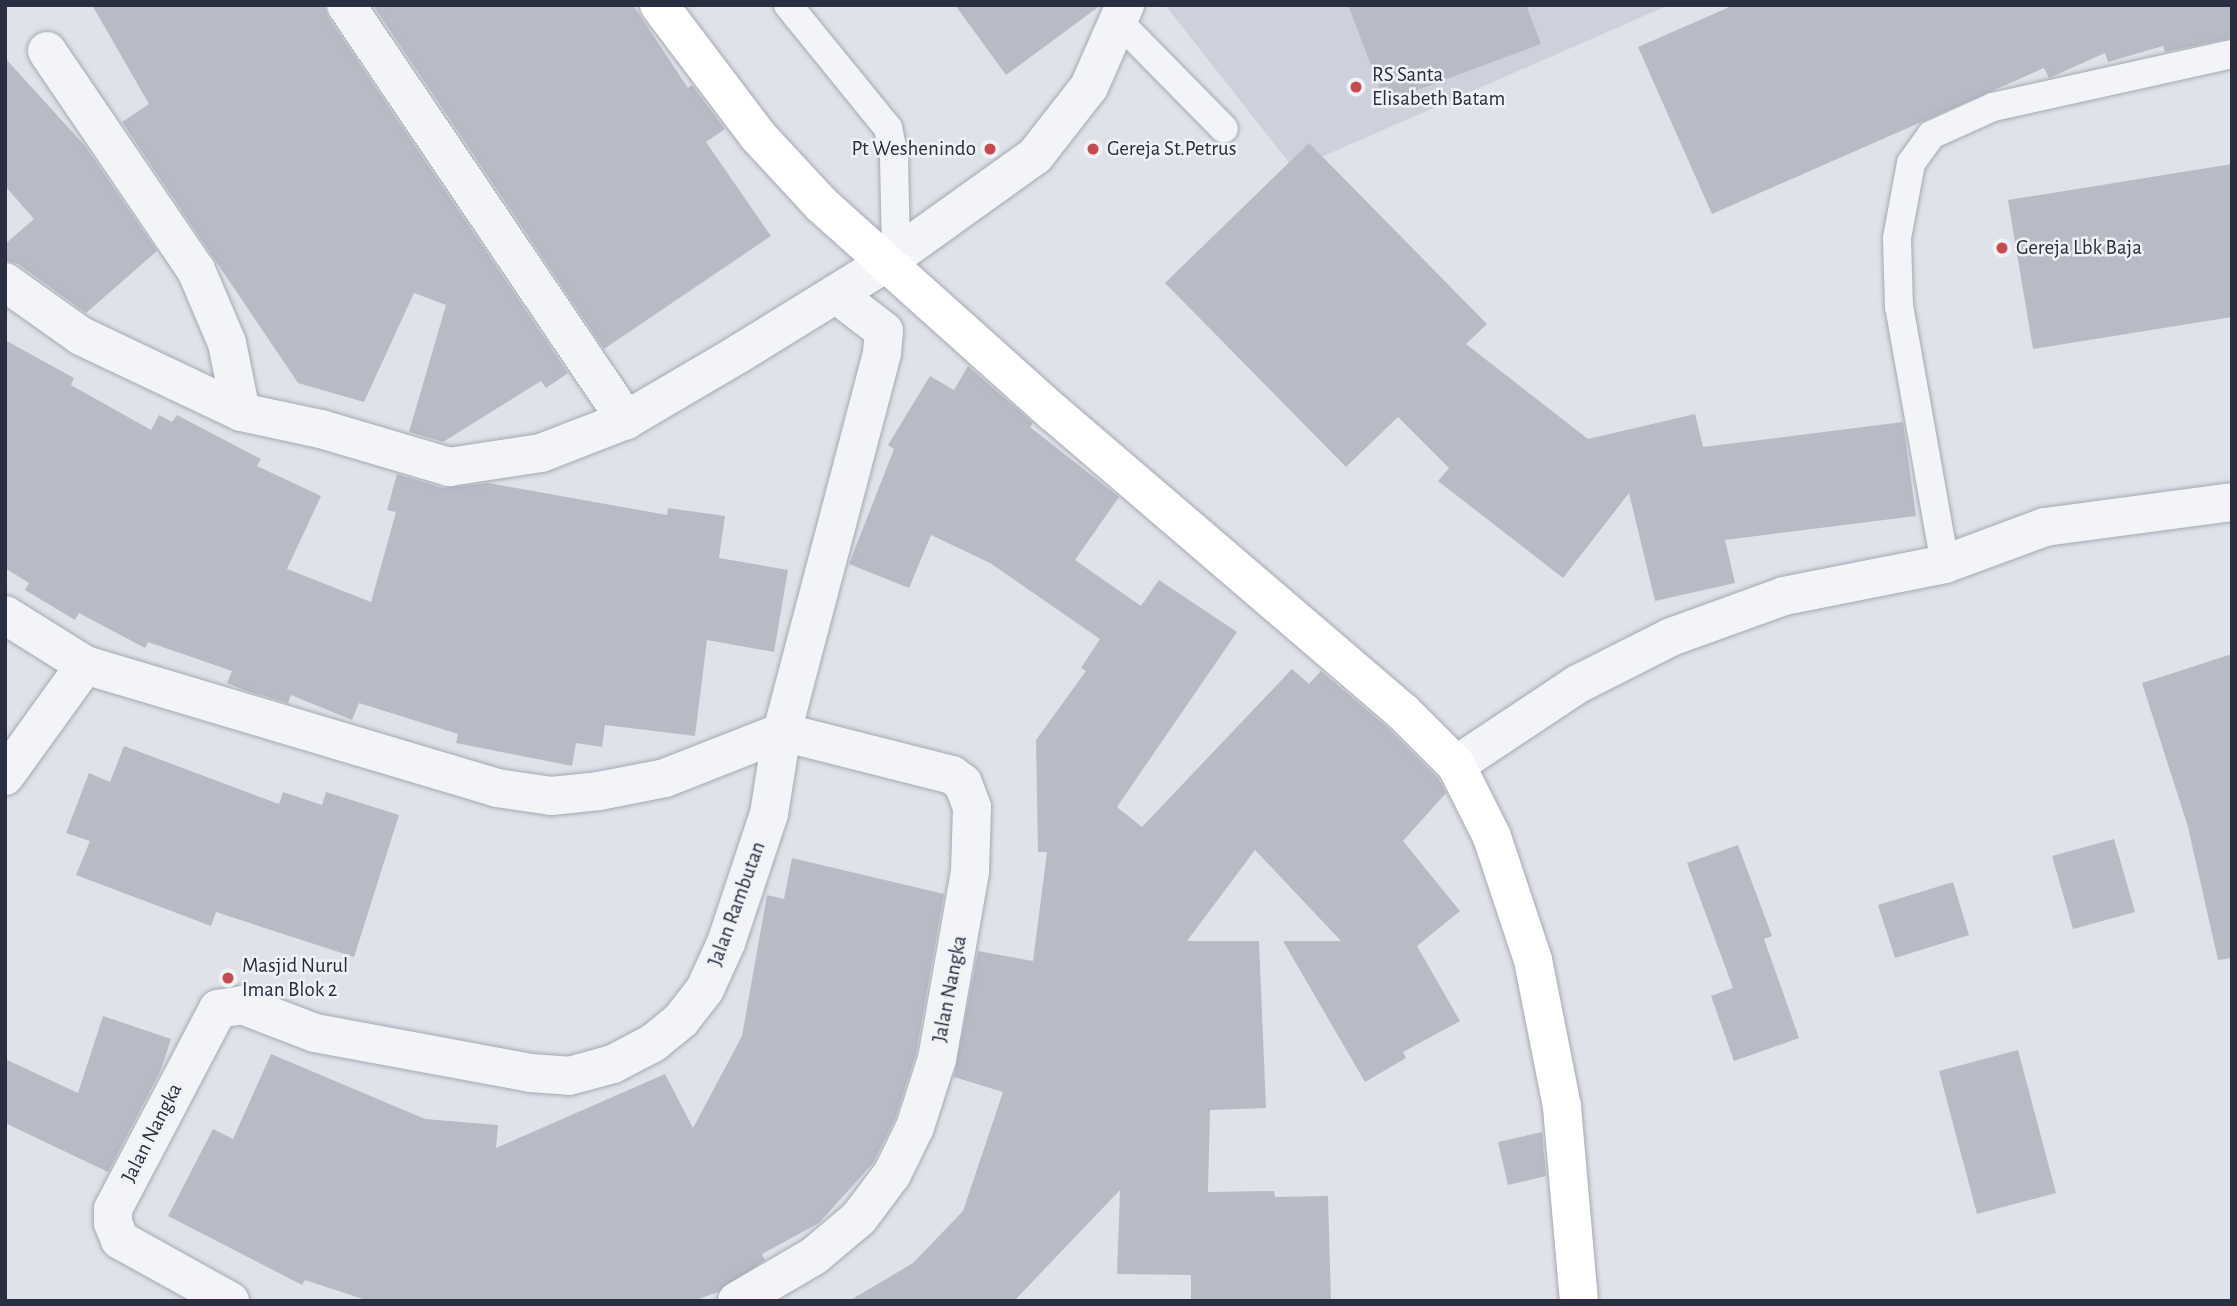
<!DOCTYPE html>
<style>
body{margin:0}
#map{position:relative;width:2237px;height:1306px;overflow:hidden;background:#e0e2e9;font-family:"Alegreya Sans",sans-serif}
div>[style]{position:absolute}
.built>*{inset:0;background:#ced1db}
.building>*{inset:0;background:#b8bbc5}
.roads{filter:drop-shadow(0 0 2px #a5a9b3) drop-shadow(0 0 2px #a5a9b3)}
.lane>*{height:28px;margin:-14px;padding:0 14px;transform-origin:14px;border-radius:14px;background:#f3f4f7}
.street>*{height:38px;margin:-19px;padding:0 19px;transform-origin:19px;border-radius:19px;background:#f3f4f7}
.secondary>*{height:38px;margin:-19px;padding:0 19px;transform-origin:19px;border-radius:19px;background:#fff}
.dots>*{width:19px;height:19px;translate:-50% -50%;box-sizing:border-box;border:4px solid #f0f2f6;border-radius:50%}
span{translate:-50% -50%;white-space:nowrap;text-align:center;line-height:1.15;-webkit-text-stroke:5px #f0f2f6;paint-order:stroke}
.poi-label{font-size:21px;color:#292f40}
.left{translate:0 -50%;text-align:left}
.right{translate:-100% -50%;text-align:right}
.street-label{font-size:21px;color:#292f40}
.frame{position:absolute;inset:0;border:7px solid #292f40;pointer-events:none}
</style>
<div id="map">
<div class="built">
<i style="clip-path:polygon(1165px 5px,1669px 5px,1294px 169px)"></i>
</div>
<div class="building">
<i style="clip-path:polygon(92px 5px,324px 5px,328px 17px,568px 373px,546px 388px,541px 381px,443px 442px,409px 432px,446px 305px,414px 293px,364px 402px,298px 383px,122px 122px,149px 104px)"></i>
<i style="clip-path:polygon(373px 5px,633px 5px,688px 88px,692px 85px,725px 129px,706px 142px,771px 236px,604px 349px)"></i>
<i style="clip-path:polygon(955px 5px,1101px 5px,1006px 75px)"></i>
<i style="clip-path:polygon(1348px 5px,1526px 5px,1541px 44px,1385px 102px)"></i>
<i style="clip-path:polygon(1734px 5px,2232px 5px,2232px 38px,2165px 52px,2163px 46px,2108px 62px,2105px 53px,2049px 78px,2044px 68px,1712px 214px,1638px 47px)"></i>
<i style="clip-path:polygon(5px 58px,85px 146px,157px 251px,86px 313px,18px 264px,5px 260px,5px 244px,34px 219px,5px 186px)"></i>
<i style="clip-path:polygon(1309px 143px,1487px 324px,1466px 344px,1588px 439px,1695px 414px,1703px 447px,1903px 422px,1916px 516px,1725px 540px,1735px 583px,1655px 601px,1629px 493px,1563px 578px,1438px 481px,1449px 468px,1398px 417px,1346px 467px,1165px 283px)"></i>
<i style="clip-path:polygon(2232px 164px,2232px 317px,2033px 349px,2008px 200px)"></i>
<i style="clip-path:polygon(5px 340px,74px 378px,71px 385px,151px 430px,159px 415px,172px 422px,177px 415px,261px 459px,257px 466px,321px 496px,287px 569px,371px 602px,396px 512px,387px 510px,397px 474px,443px 488px,488px 483px,667px 515px,668px 508px,725px 516px,719px 558px,788px 570px,774px 652px,707px 640px,695px 736px,605px 725px,602px 747px,576px 743px,572px 766px,456px 743px,458px 734px,359px 703px,352px 720px,291px 695px,288px 703px,244px 690px,227px 683px,232px 671px,148px 642px,145px 648px,79px 613px,75px 620px,25px 590px,29px 583px,5px 568px)"></i>
<i style="clip-path:polygon(968px 366px,1033px 423px,1030px 427px,1119px 497px,1075px 560px,1141px 606px,1159px 580px,1237px 632px,1117px 807px,1142px 827px,1292px 669px,1309px 684px,1321px 671px,1387px 727px,1438px 778px,1446px 793px,1403px 841px,1460px 911px,1417px 946px,1460px 1021px,1403px 1052px,1406px 1058px,1365px 1082px,1283px 941px,1341px 941px,1255px 850px,1187px 941px,1259px 941px,1266px 1108px,1210px 1110px,1208px 1192px,1274px 1191px,1275px 1197px,1328px 1196px,1331px 1301px,1191px 1301px,1191px 1275px,1117px 1274px,1120px 1190px,1014px 1301px,849px 1301px,913px 1263px,963px 1211px,1003px 1092px,954px 1077px,978px 951px,1033px 961px,1047px 852px,1038px 852px,1036px 740px,1086px 671px,1081px 668px,1100px 639px,990px 563px,931px 535px,909px 588px,849px 564px,894px 449px,888px 445px,930px 376px,954px 390px)"></i>
<i style="clip-path:polygon(2232px 654px,2232px 958px,2218px 960px,2188px 827px,2142px 683px)"></i>
<i style="clip-path:polygon(124px 746px,279px 804px,283px 792px,322px 805px,326px 792px,399px 815px,354px 957px,216px 912px,211px 926px,76px 875px,90px 841px,66px 833px,89px 773px,110px 782px)"></i>
<i style="clip-path:polygon(2114px 839px,2135px 912px,2073px 929px,2052px 856px)"></i>
<i style="clip-path:polygon(1738px 845px,1772px 936px,1764px 939px,1799px 1038px,1734px 1061px,1711px 996px,1733px 988px,1687px 863px)"></i>
<i style="clip-path:polygon(792px 858px,944px 894px,916px 1054px,895px 1119px,873px 1163px,819px 1223px,762px 1254px,765px 1260px,718px 1292px,693px 1301px,369px 1301px,305px 1280px,302px 1285px,168px 1216px,213px 1129px,233px 1139px,271px 1054px,425px 1119px,498px 1125px,496px 1148px,665px 1074px,693px 1128px,742px 1036px,767px 895px,784px 899px)"></i>
<i style="clip-path:polygon(1953px 882px,1969px 935px,1895px 958px,1878px 905px)"></i>
<i style="clip-path:polygon(103px 1016px,171px 1039px,160px 1072px,108px 1172px,5px 1123px,5px 1059px,78px 1093px)"></i>
<i style="clip-path:polygon(2018px 1050px,2056px 1193px,1977px 1214px,1939px 1071px)"></i>
<i style="clip-path:polygon(1542px 1132px,1546px 1176px,1508px 1185px,1498px 1142px)"></i>
</div>
<div class="roads">
<div class="lane">
<i style="left:788px;top:5px;width:159px;rotate:50.9deg"></i>
<i style="left:888px;top:128px;width:30px;rotate:78deg"></i>
<i style="left:894px;top:157px;width:98px;rotate:88.8deg"></i>
<i style="left:1120px;top:23px;width:148px;rotate:45.5deg"></i>
<i style="left:1945px;top:564px;width:261px;rotate:-100.1deg"></i>
<i style="left:1899px;top:307px;width:69px;rotate:-91.7deg"></i>
<i style="left:1897px;top:238px;width:76px;rotate:-79.4deg"></i>
<i style="left:1911px;top:163px;width:34px;rotate:-54deg"></i>
<i style="left:1931px;top:135px;width:68px;rotate:-24.3deg"></i>
<i style="left:1993px;top:107px;width:245px;rotate:-12.5deg"></i>
</div>
<div class="street">
<i style="left:346px;top:5px;width:501px;rotate:55.99deg"></i>
<i style="left:47px;top:51px;width:265px;rotate:55.8deg"></i>
<i style="left:196px;top:270px;width:79px;rotate:67deg"></i>
<i style="left:227px;top:343px;width:70px;rotate:78.5deg"></i>
<i style="left:5px;top:282px;width:93px;rotate:35.4deg"></i>
<i style="left:81px;top:336px;width:177px;rotate:25.4deg"></i>
<i style="left:241px;top:412px;width:82px;rotate:12deg"></i>
<i style="left:321px;top:429px;width:134px;rotate:16.5deg"></i>
<i style="left:449px;top:467px;width:93px;rotate:-8.7deg"></i>
<i style="left:541px;top:453px;width:91px;rotate:-21.2deg"></i>
<i style="left:626px;top:420px;width:132px;rotate:-30.4deg"></i>
<i style="left:740px;top:353px;width:169px;rotate:-31.7deg"></i>
<i style="left:884px;top:264px;width:186px;rotate:-35.6deg"></i>
<i style="left:1035px;top:156px;width:88px;rotate:-52deg"></i>
<i style="left:1089px;top:87px;width:90px;rotate:-66.3deg"></i>
<i style="left:5px;top:615px;width:94px;rotate:32deg"></i>
<i style="left:85px;top:665px;width:430px;rotate:16.6deg"></i>
<i style="left:497px;top:788px;width:55px;rotate:8.4deg"></i>
<i style="left:551px;top:796px;width:48px;rotate:-5.9deg"></i>
<i style="left:599px;top:791px;width:67px;rotate:-11.1deg"></i>
<i style="left:665px;top:778px;width:126px;rotate:-21.5deg"></i>
<i style="left:1456px;top:765px;width:146px;rotate:-33.6deg"></i>
<i style="left:1578px;top:684px;width:104px;rotate:-26.8deg"></i>
<i style="left:1671px;top:637px;width:120px;rotate:-19.9deg"></i>
<i style="left:1784px;top:596px;width:164px;rotate:-11.2deg"></i>
<i style="left:1945px;top:564px;width:107px;rotate:-20.3deg"></i>
<i style="left:2045px;top:527px;width:189px;rotate:-7.6deg"></i>
<i style="left:5px;top:776px;width:137px;rotate:-54.2deg"></i>
<i style="left:230px;top:1301px;width:126px;rotate:-151deg"></i>
<i style="left:120px;top:1240px;width:18px;rotate:-112deg"></i>
<i style="left:113px;top:1223px;width:14px;rotate:-90deg"></i>
<i style="left:113px;top:1209px;width:226px;rotate:-62.3deg"></i>
<i style="left:218px;top:1009px;width:24px;rotate:-9deg"></i>
<i style="left:242px;top:1005px;width:78px;rotate:21deg"></i>
<i style="left:315px;top:1033px;width:219px;rotate:10.5deg"></i>
<i style="left:530px;top:1073px;width:39px;rotate:4deg"></i>
<i style="left:569px;top:1076px;width:46px;rotate:-15.3deg"></i>
<i style="left:613px;top:1064px;width:45px;rotate:-27.7deg"></i>
<i style="left:653px;top:1043px;width:36px;rotate:-39deg"></i>
<i style="left:681px;top:1020px;width:39px;rotate:-52deg"></i>
<i style="left:705px;top:989px;width:51px;rotate:-65.5deg"></i>
<i style="left:726px;top:943px;width:136px;rotate:-71.6deg"></i>
<i style="left:769px;top:814px;width:83px;rotate:-81deg"></i>
<i style="left:782px;top:732px;width:392px;rotate:-75.2deg"></i>
<i style="left:882px;top:353px;width:22px;rotate:-85deg"></i>
<i style="left:884px;top:331px;width:61px;rotate:-142.4deg"></i>
<i style="left:737px;top:1301px;width:89px;rotate:-30.3deg"></i>
<i style="left:814px;top:1256px;width:59px;rotate:-40.2deg"></i>
<i style="left:859px;top:1218px;width:55px;rotate:-53.1deg"></i>
<i style="left:892px;top:1174px;width:52px;rotate:-63.9deg"></i>
<i style="left:915px;top:1127px;width:71px;rotate:-72.1deg"></i>
<i style="left:937px;top:1059px;width:191px;rotate:-80deg"></i>
<i style="left:970px;top:871px;width:64px;rotate:-88.2deg"></i>
<i style="left:972px;top:807px;width:26px;rotate:-111deg"></i>
<i style="left:963px;top:783px;width:14px;rotate:-144deg"></i>
<i style="left:952px;top:775px;width:175px;rotate:-165.8deg"></i>
</div>
<div class="secondary">
<i style="left:659px;top:5px;width:164px;rotate:52.9deg"></i>
<i style="left:758px;top:136px;width:94px;rotate:47.2deg"></i>
<i style="left:822px;top:205px;width:312px;rotate:41.9deg"></i>
<i style="left:1054px;top:413px;width:458px;rotate:40.6deg"></i>
<i style="left:1402px;top:711px;width:76px;rotate:45deg"></i>
<i style="left:1456px;top:765px;width:80px;rotate:63.4deg"></i>
<i style="left:1492px;top:837px;width:130px;rotate:71.6deg"></i>
<i style="left:1533px;top:960px;width:150px;rotate:78.8deg"></i>
<i style="left:1562px;top:1107px;width:195px;rotate:85deg"></i>
</div>
</div>
<div class="dots">
<i style="left:1356px;top:87px;background:#ca494c"></i>
<i style="left:990px;top:149px;background:#ca494c"></i>
<i style="left:1093px;top:149px;background:#ca494c"></i>
<i style="left:2002px;top:248px;background:#ca494c"></i>
<i style="left:228px;top:978px;background:#ca494c"></i>
</div>
<div class="poi-label">
<span class="left" style="left:1372px;top:87px">RS Santa<br>Elisabeth Batam</span>
<span class="right" style="left:976px;top:149px">Pt Weshenindo</span>
<span class="left" style="left:1107px;top:149px">Gereja St.Petrus</span>
<span class="left" style="left:2016px;top:248px">Gereja Lbk Baja</span>
<span class="left" style="left:242px;top:978px">Masjid Nurul<br>Iman Blok 2</span>
</div>
<div class="street-label">
<span style="left:737px;top:904px;rotate:-70deg">Jalan Rambutan</span>
<span style="left:950px;top:989px;rotate:-79deg">Jalan Nangka</span>
<span style="left:152px;top:1133px;rotate:-63deg">Jalan Nangka</span>
</div>
<div class="frame"></div>
</div>
